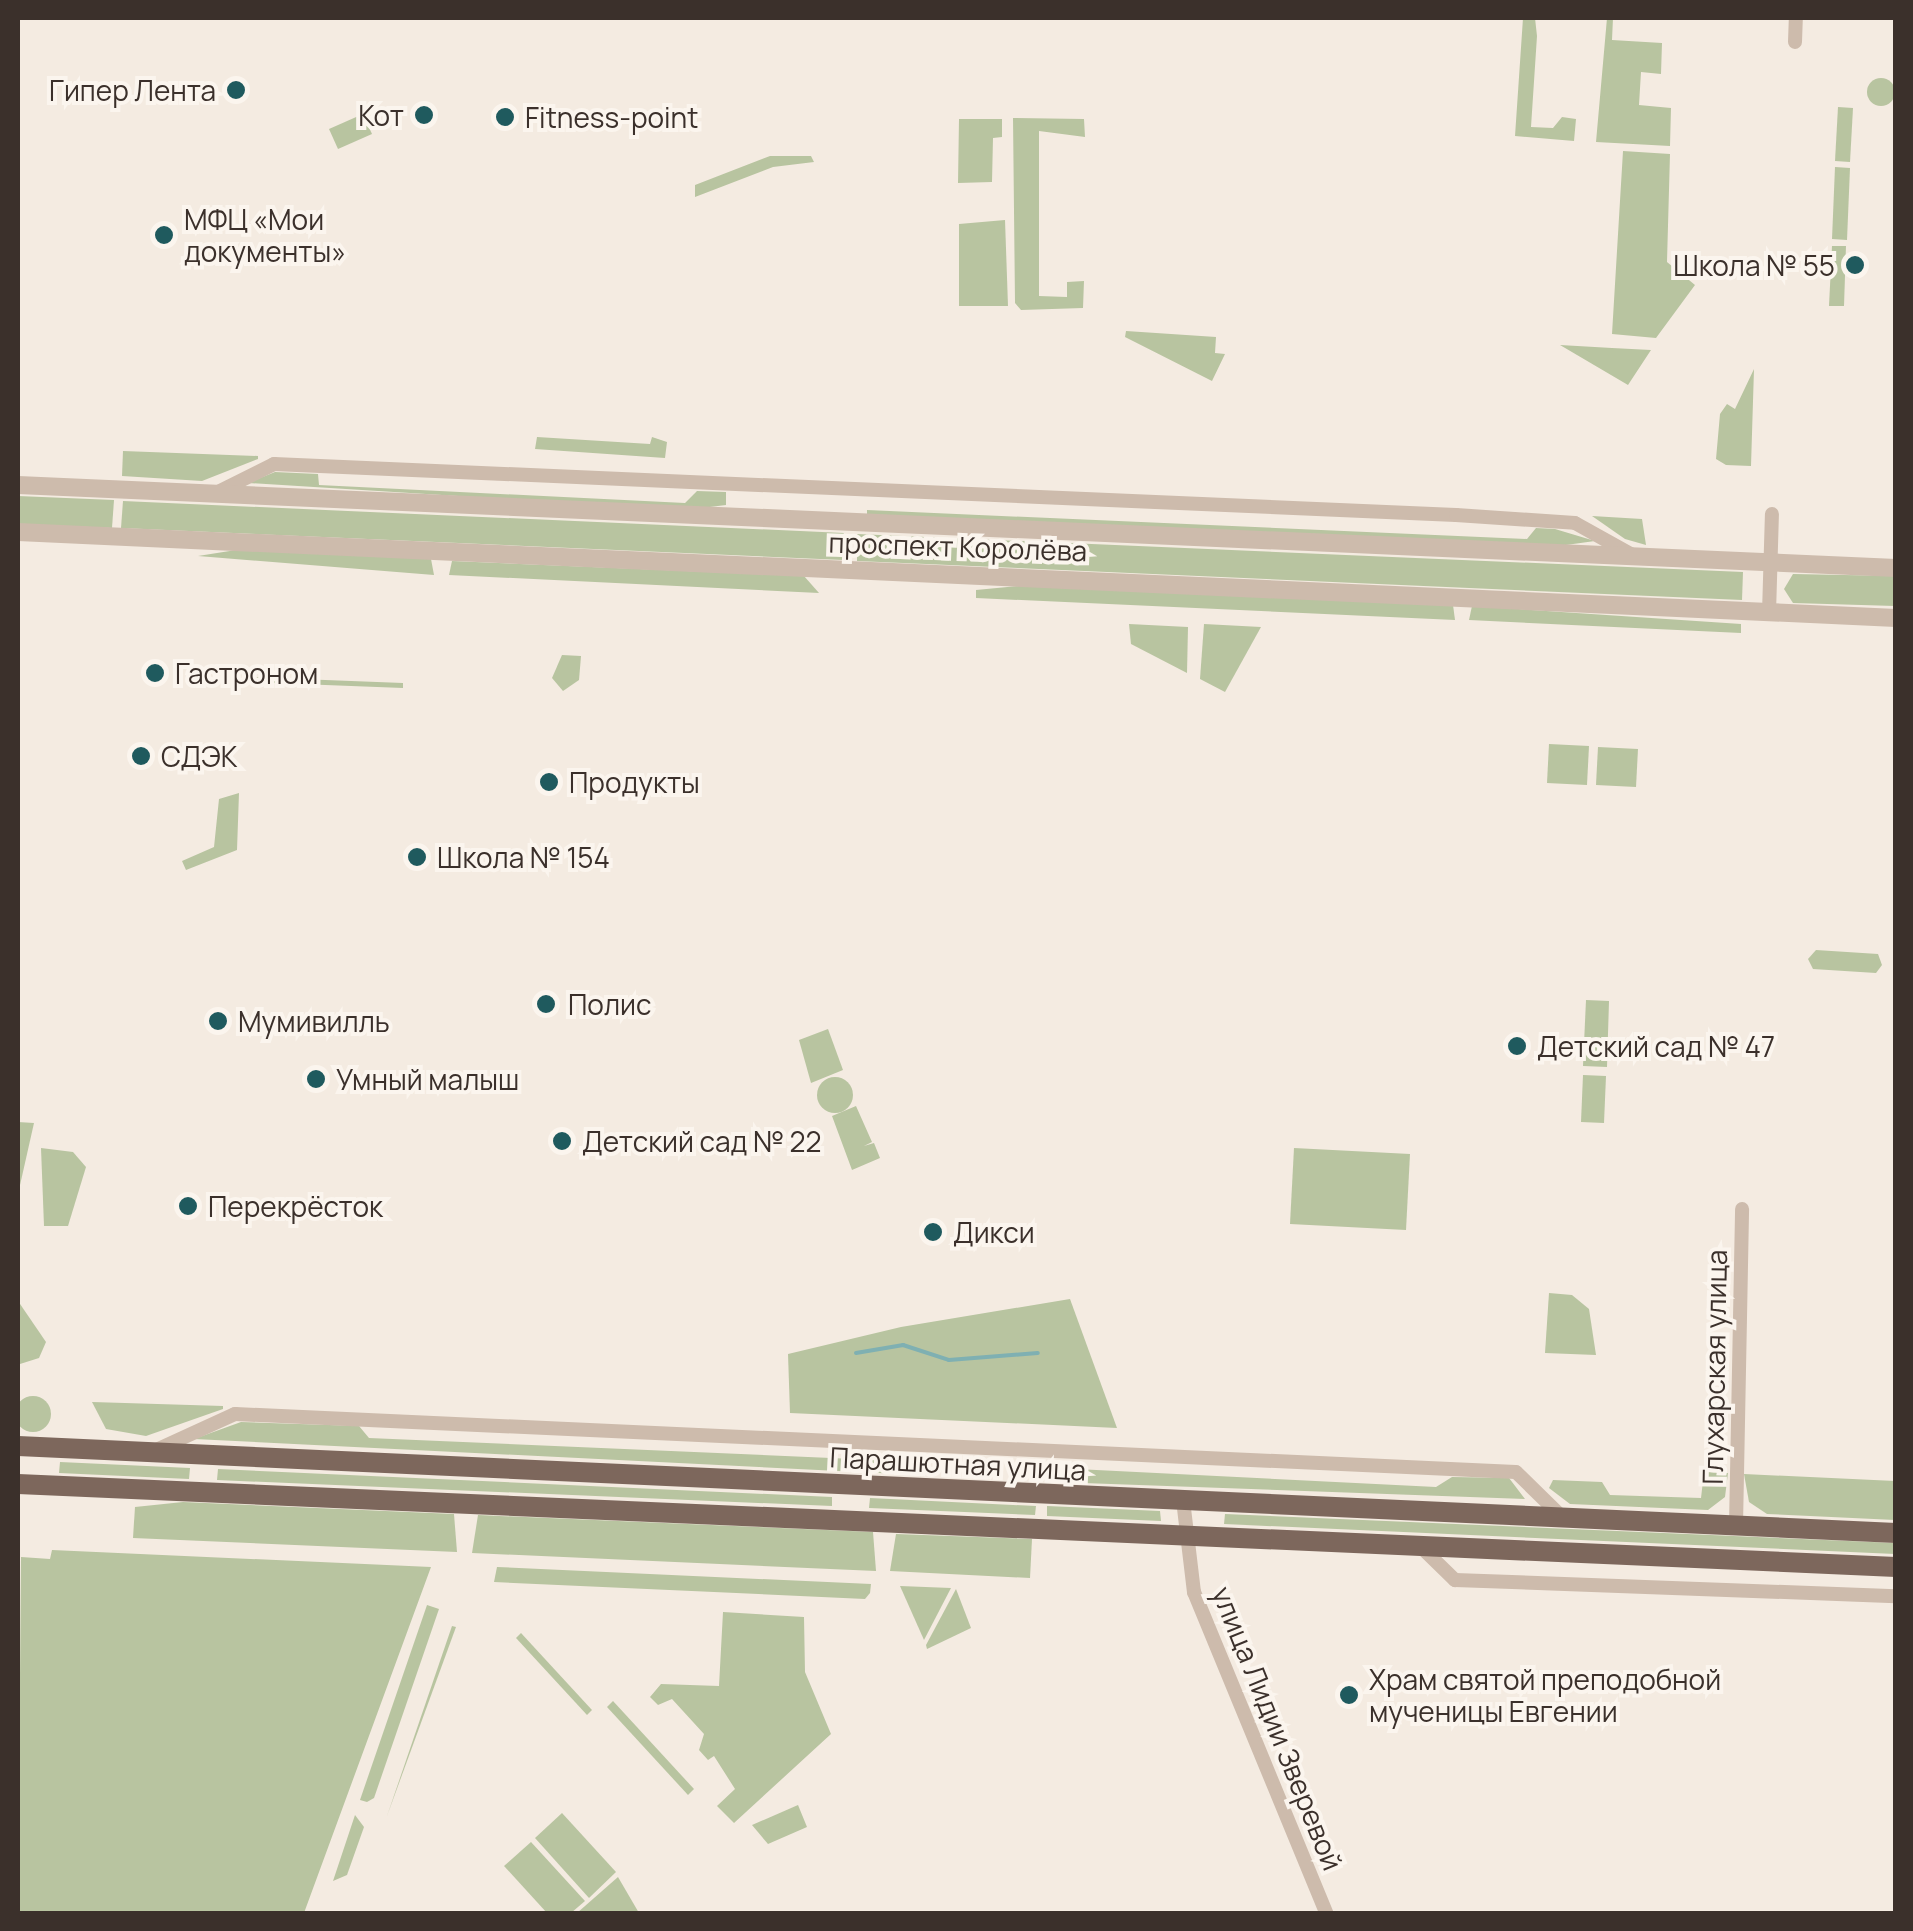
<!DOCTYPE html>
<meta charset="utf-8">
<style>
body{margin:0}
#map{position:relative;width:1913px;height:1931px;overflow:hidden;background:#f4ebe1;font-family:Manrope,sans-serif}
div>[style]{position:absolute}
.green>*{inset:0;background:#b8c4a0}
.round{border-radius:50%}
.stream>*{height:4px;margin:-2px;padding:0 2px;transform-origin:2px;border-radius:2px;background:#7fb0b2}
.minor>*{height:14px;margin:-7px;padding:0 7px;transform-origin:7px;border-radius:7px;background:#cdbbac}
.tertiary>*{height:18px;margin:-9px;padding:0 9px;transform-origin:9px;border-radius:9px;background:#cdbbac}
.primary>*{height:20px;margin:-10px;padding:0 10px;transform-origin:10px;border-radius:10px;background:#7d675c}
.dots>*{width:28px;height:28px;translate:-50% -50%;box-sizing:border-box;border:5px solid #fbf5ee;border-radius:50%}
span{translate:-50% -50%;white-space:nowrap;text-align:center;line-height:1.15;-webkit-text-stroke:8px #fbf5ee;paint-order:stroke}
.poi-label{font-size:28px;color:#3b302b}
.right{translate:-100% -50%;text-align:right}
.left{translate:0 -50%;text-align:left}
.street-label{font-size:28px;color:#3b302b}
.frame{position:absolute;inset:0;border:20px solid #3b302b;pointer-events:none}
</style>
<div id="map">
<div class="green">
<i style="clip-path:polygon(1523px 18px,1535px 18px,1537px 36px,1531px 127px,1553px 128px,1562px 117px,1576px 119px,1574px 141px,1515px 136px)"></i>
<i style="clip-path:polygon(1607px 18px,1613px 18px,1612px 40px,1662px 43px,1661px 74px,1641px 72px,1639px 105px,1671px 108px,1670px 146px,1596px 142px)"></i>
<i class="round" style="left:1867px;top:78px;width:28px;height:28px"></i>
<i style="clip-path:polygon(1838px 107px,1853px 108px,1850px 162px,1835px 161px)"></i>
<i style="clip-path:polygon(363px 114px,372px 134px,338px 149px,329px 129px)"></i>
<i style="clip-path:polygon(1013px 118px,1084px 119px,1085px 137px,1039px 131px,1039px 296px,1067px 297px,1067px 282px,1084px 281px,1083px 308px,1021px 310px,1015px 303px)"></i>
<i style="clip-path:polygon(959px 119px,1002px 119px,1002px 137px,993px 138px,992px 182px,958px 183px)"></i>
<i style="clip-path:polygon(1623px 151px,1670px 154px,1667px 262px,1695px 285px,1656px 338px,1612px 334px)"></i>
<i style="clip-path:polygon(770px 156px,811px 156px,814px 162px,773px 167px,695px 197px,695px 185px)"></i>
<i style="clip-path:polygon(1835px 167px,1850px 168px,1847px 240px,1832px 239px)"></i>
<i style="clip-path:polygon(1005px 220px,1008px 306px,959px 306px,959px 224px)"></i>
<i style="clip-path:polygon(1832px 246px,1846px 246px,1844px 306px,1829px 306px)"></i>
<i style="clip-path:polygon(1126px 331px,1216px 337px,1215px 353px,1225px 354px,1212px 381px,1125px 337px)"></i>
<i style="clip-path:polygon(1560px 345px,1612px 348px,1651px 350px,1628px 385px)"></i>
<i style="clip-path:polygon(1754px 369px,1751px 466px,1726px 465px,1716px 459px,1720px 414px,1727px 404px,1735px 409px)"></i>
<i style="clip-path:polygon(537px 437px,650px 444px,652px 437px,667px 442px,665px 458px,535px 449px)"></i>
<i style="clip-path:polygon(123px 451px,258px 456px,258px 459px,202px 481px,122px 476px)"></i>
<i style="clip-path:polygon(275px 472px,318px 474px,319px 485px,685px 503px,697px 491px,726px 492px,726px 505px,685px 510px,248px 483px)"></i>
<i style="clip-path:polygon(18px 496px,114px 500px,112px 528px,18px 524px)"></i>
<i style="clip-path:polygon(123px 501px,844px 533px,843px 560px,121px 528px)"></i>
<i style="clip-path:polygon(867px 510px,1527px 539px,1536px 528px,1555px 529px,1595px 541px,1544px 548px,867px 517px)"></i>
<i style="clip-path:polygon(1592px 516px,1642px 519px,1646px 545px,1625px 539px)"></i>
<i style="clip-path:polygon(857px 534px,1743px 572px,1742px 600px,857px 561px)"></i>
<i style="clip-path:polygon(236px 550px,431px 559px,434px 575px,198px 556px)"></i>
<i style="clip-path:polygon(452px 561px,804px 576px,819px 593px,449px 575px)"></i>
<i style="clip-path:polygon(1793px 574px,1895px 576px,1895px 606px,1793px 603px,1784px 589px)"></i>
<i style="clip-path:polygon(1019px 586px,1453px 605px,1455px 620px,976px 598px,976px 590px)"></i>
<i style="clip-path:polygon(1472px 606px,1741px 624px,1741px 633px,1469px 620px)"></i>
<i style="clip-path:polygon(1129px 624px,1188px 627px,1187px 673px,1131px 644px)"></i>
<i style="clip-path:polygon(1204px 624px,1261px 627px,1225px 692px,1200px 679px)"></i>
<i style="clip-path:polygon(562px 655px,581px 656px,579px 680px,563px 691px,552px 678px)"></i>
<i style="clip-path:polygon(248px 677px,403px 683px,403px 688px,248px 682px)"></i>
<i style="clip-path:polygon(1549px 744px,1589px 746px,1587px 785px,1547px 783px)"></i>
<i style="clip-path:polygon(1598px 747px,1638px 749px,1636px 787px,1596px 785px)"></i>
<i style="clip-path:polygon(239px 793px,237px 850px,186px 870px,182px 861px,214px 847px,219px 799px)"></i>
<i style="clip-path:polygon(1816px 950px,1878px 954px,1882px 965px,1876px 973px,1813px 969px,1808px 959px)"></i>
<i style="clip-path:polygon(1586px 1000px,1609px 1001px,1607px 1067px,1583px 1066px)"></i>
<i style="clip-path:polygon(828px 1029px,843px 1070px,811px 1083px,799px 1040px)"></i>
<i style="clip-path:polygon(1583px 1075px,1606px 1076px,1604px 1123px,1581px 1122px)"></i>
<i class="round" style="left:817px;top:1077px;width:36px;height:36px"></i>
<i style="clip-path:polygon(856px 1106px,872px 1142px,864px 1146px,874px 1143px,880px 1158px,852px 1170px,832px 1116px)"></i>
<i style="clip-path:polygon(18px 1122px,34px 1123px,18px 1194px)"></i>
<i style="clip-path:polygon(41px 1148px,73px 1152px,86px 1167px,68px 1226px,44px 1226px)"></i>
<i style="clip-path:polygon(1294px 1148px,1410px 1154px,1406px 1230px,1290px 1224px)"></i>
<i style="clip-path:polygon(1549px 1293px,1572px 1295px,1589px 1309px,1596px 1355px,1545px 1353px)"></i>
<i style="clip-path:polygon(1070px 1299px,1117px 1428px,790px 1413px,788px 1354px,901px 1327px)"></i>
<i style="clip-path:polygon(18px 1301px,46px 1342px,39px 1358px,20px 1364px)"></i>
<i class="round" style="left:15px;top:1396px;width:36px;height:36px"></i>
<i style="clip-path:polygon(92px 1402px,223px 1406px,223px 1409px,146px 1436px,106px 1429px)"></i>
<i style="clip-path:polygon(241px 1422px,359px 1426px,369px 1438px,900px 1461px,900px 1474px,194px 1439px)"></i>
<i style="clip-path:polygon(60px 1462px,190px 1468px,189px 1479px,59px 1473px)"></i>
<i style="clip-path:polygon(1056px 1468px,1436px 1487px,1452px 1477px,1509px 1478px,1525px 1499px,1055px 1482px)"></i>
<i style="clip-path:polygon(218px 1469px,832px 1497px,832px 1506px,217px 1480px)"></i>
<i style="clip-path:polygon(1704px 1472px,1728px 1473px,1725px 1497px,1708px 1510px,1570px 1504px,1549px 1488px,1553px 1480px,1602px 1482px,1610px 1495px,1701px 1498px)"></i>
<i style="clip-path:polygon(1744px 1474px,1895px 1481px,1895px 1520px,1767px 1514px,1749px 1502px)"></i>
<i style="clip-path:polygon(870px 1498px,1036px 1506px,1035px 1515px,869px 1508px)"></i>
<i style="clip-path:polygon(183px 1502px,454px 1514px,457px 1552px,133px 1538px,135px 1507px)"></i>
<i style="clip-path:polygon(1047px 1506px,1160px 1511px,1161px 1521px,1047px 1516px)"></i>
<i style="clip-path:polygon(1225px 1514px,1895px 1543px,1895px 1554px,1224px 1524px)"></i>
<i style="clip-path:polygon(478px 1515px,873px 1532px,876px 1571px,472px 1553px)"></i>
<i style="clip-path:polygon(896px 1534px,1032px 1539px,1030px 1578px,890px 1571px)"></i>
<i style="clip-path:polygon(52px 1550px,431px 1567px,304px 1913px,18px 1913px,21px 1557px,50px 1559px)"></i>
<i style="clip-path:polygon(497px 1567px,871px 1584px,870px 1593px,865px 1599px,494px 1582px)"></i>
<i style="clip-path:polygon(900px 1586px,951px 1588px,924px 1640px)"></i>
<i style="clip-path:polygon(956px 1589px,971px 1628px,927px 1649px,926px 1645px)"></i>
<i style="clip-path:polygon(427px 1605px,439px 1609px,374px 1798px,367px 1802px,360px 1800px)"></i>
<i style="clip-path:polygon(723px 1612px,804px 1617px,805px 1672px,831px 1734px,734px 1823px,717px 1806px,735px 1789px,714px 1756px,708px 1760px,699px 1750px,704px 1734px,672px 1699px,658px 1705px,650px 1697px,661px 1684px,719px 1686px)"></i>
<i style="clip-path:polygon(452px 1626px,456px 1627px,387px 1816px)"></i>
<i style="clip-path:polygon(521px 1633px,592px 1710px,587px 1715px,516px 1638px)"></i>
<i style="clip-path:polygon(613px 1701px,694px 1789px,688px 1795px,607px 1707px)"></i>
<i style="clip-path:polygon(798px 1805px,807px 1827px,768px 1844px,752px 1825px)"></i>
<i style="clip-path:polygon(562px 1813px,616px 1872px,589px 1898px,535px 1838px)"></i>
<i style="clip-path:polygon(355px 1815px,364px 1827px,347px 1875px,333px 1881px)"></i>
<i style="clip-path:polygon(531px 1842px,585px 1901px,571px 1913px,547px 1913px,504px 1866px)"></i>
<i style="clip-path:polygon(618px 1877px,639px 1913px,577px 1913px)"></i>
</div>
<div class="stream">
<i style="left:856px;top:1353px;width:48px;rotate:-9.7deg"></i>
<i style="left:903px;top:1345px;width:48px;rotate:18.1deg"></i>
<i style="left:949px;top:1360px;width:89px;rotate:-4.5deg"></i>
</div>
<div class="minor">
<i style="left:1795px;top:42px;width:24px;rotate:-88deg"></i>
<i style="left:216px;top:493px;width:65px;rotate:-26.6deg"></i>
<i style="left:274px;top:464px;width:1183px;rotate:2.47deg"></i>
<i style="left:1456px;top:515px;width:119px;rotate:3.8deg"></i>
<i style="left:1575px;top:523px;width:68px;rotate:29.2deg"></i>
<i style="left:1769px;top:613px;width:99px;rotate:-88.3deg"></i>
<i style="left:156px;top:1450px;width:87px;rotate:-24.5deg"></i>
<i style="left:235px;top:1414px;width:1282px;rotate:2.59deg"></i>
<i style="left:1516px;top:1472px;width:64px;rotate:44.4deg"></i>
<i style="left:1183px;top:1500px;width:93px;rotate:83.2deg"></i>
<i style="left:1194px;top:1592px;width:348px;rotate:67.6deg"></i>
<i style="left:1736px;top:1526px;width:317px;rotate:-88.9deg"></i>
<i style="left:1420px;top:1546px;width:49px;rotate:44.2deg"></i>
<i style="left:1455px;top:1580px;width:441px;rotate:2.1deg"></i>
</div>
<div class="tertiary">
<i style="left:18px;top:485px;width:1880px;rotate:2.53deg"></i>
<i style="left:18px;top:532px;width:1880px;rotate:2.62deg"></i>
</div>
<div class="primary">
<i style="left:18px;top:1446px;width:1880px;rotate:2.65deg"></i>
<i style="left:18px;top:1484px;width:1880px;rotate:2.53deg"></i>
</div>
<div class="dots">
<i style="left:236px;top:90px;background:#1f5a5e"></i>
<i style="left:424px;top:115px;background:#1f5a5e"></i>
<i style="left:505px;top:117px;background:#1f5a5e"></i>
<i style="left:164px;top:235px;background:#1f5a5e"></i>
<i style="left:1855px;top:265px;background:#1f5a5e"></i>
<i style="left:155px;top:673px;background:#1f5a5e"></i>
<i style="left:141px;top:756px;background:#1f5a5e"></i>
<i style="left:549px;top:782px;background:#1f5a5e"></i>
<i style="left:417px;top:857px;background:#1f5a5e"></i>
<i style="left:546px;top:1004px;background:#1f5a5e"></i>
<i style="left:218px;top:1021px;background:#1f5a5e"></i>
<i style="left:1517px;top:1046px;background:#1f5a5e"></i>
<i style="left:316px;top:1079px;background:#1f5a5e"></i>
<i style="left:562px;top:1141px;background:#1f5a5e"></i>
<i style="left:188px;top:1206px;background:#1f5a5e"></i>
<i style="left:933px;top:1232px;background:#1f5a5e"></i>
<i style="left:1349px;top:1695px;background:#1f5a5e"></i>
</div>
<div class="poi-label">
<span class="right" style="left:216px;top:90px">Гипер Лента</span>
<span class="right" style="left:404px;top:115px">Кот</span>
<span class="left" style="left:525px;top:117px">Fitness-point</span>
<span class="left" style="left:184px;top:235px">МФЦ «Мои<br>документы»</span>
<span class="right" style="left:1835px;top:265px">Школа № 55</span>
<span class="left" style="left:175px;top:673px">Гастроном</span>
<span class="left" style="left:161px;top:756px">СДЭК</span>
<span class="left" style="left:569px;top:782px">Продукты</span>
<span class="left" style="left:437px;top:857px">Школа № 154</span>
<span class="left" style="left:568px;top:1004px">Полис</span>
<span class="left" style="left:238px;top:1021px">Мумивилль</span>
<span class="left" style="left:1537px;top:1046px">Детский сад № 47</span>
<span class="left" style="left:336px;top:1079px">Умный малыш</span>
<span class="left" style="left:582px;top:1141px">Детский сад № 22</span>
<span class="left" style="left:208px;top:1206px">Перекрёсток</span>
<span class="left" style="left:953px;top:1232px">Дикси</span>
<span class="left" style="left:1369px;top:1695px">Храм святой преподобной<br>мученицы Евгении</span>
</div>
<div class="street-label">
<span style="left:958px;top:546px;rotate:2deg">проспект Королёва</span>
<span style="left:1714px;top:1367px;rotate:-89deg">Глухарская улица</span>
<span style="left:958px;top:1463px;rotate:3deg">Парашютная улица</span>
<span style="left:1278px;top:1728px;rotate:68deg">улица Лидии Зверевой</span>
</div>
<div class="frame"></div>
</div>
